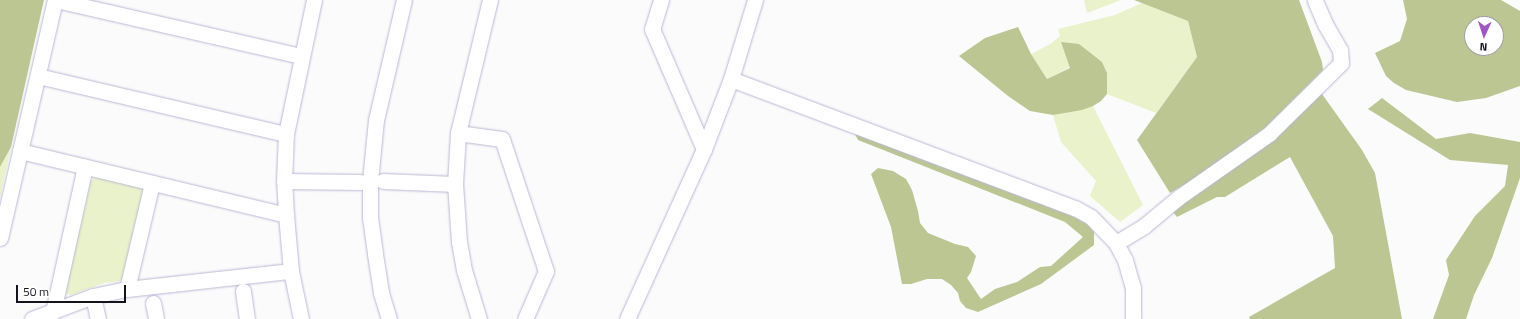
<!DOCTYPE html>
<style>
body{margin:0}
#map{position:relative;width:1520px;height:319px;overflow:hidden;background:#fbfbfb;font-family:"Titillium Web",sans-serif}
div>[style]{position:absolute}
.green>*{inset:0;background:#e9f2ca}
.forest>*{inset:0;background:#bbc693}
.roads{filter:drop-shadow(0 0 1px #bbb7d6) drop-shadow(0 0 1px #bbb7d6)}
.minor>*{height:15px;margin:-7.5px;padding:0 7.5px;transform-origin:7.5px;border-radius:7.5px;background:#fff}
span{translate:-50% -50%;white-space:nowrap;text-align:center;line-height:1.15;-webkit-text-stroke:4px #fff;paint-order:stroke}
.north{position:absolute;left:1464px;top:16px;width:40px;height:40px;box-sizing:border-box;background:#fff;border:1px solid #a1a1a5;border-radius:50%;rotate:183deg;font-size:11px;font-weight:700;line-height:16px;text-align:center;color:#15141e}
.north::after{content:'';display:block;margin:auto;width:14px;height:18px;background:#a253c4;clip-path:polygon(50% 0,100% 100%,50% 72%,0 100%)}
.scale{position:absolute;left:16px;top:285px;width:110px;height:18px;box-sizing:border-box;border:2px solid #15141e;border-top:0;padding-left:5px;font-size:12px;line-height:14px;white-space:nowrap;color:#15141e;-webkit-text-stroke:3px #fff;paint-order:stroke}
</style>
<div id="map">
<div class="green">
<i style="clip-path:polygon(1084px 0,1121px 0,1087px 13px)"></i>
<i style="clip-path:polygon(1142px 3px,1188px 21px,1197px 57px,1156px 113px,1107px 94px,1107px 73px,1102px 62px,1093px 55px,1047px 79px,1031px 54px,1052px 43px,1060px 36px,1058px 29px,1115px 15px)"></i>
<i style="clip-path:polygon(1093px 106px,1143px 205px,1120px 222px,1090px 196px,1096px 181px,1061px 142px,1053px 115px)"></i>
<i style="clip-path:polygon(11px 147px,0 198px,0 167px)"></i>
<i style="clip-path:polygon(95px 177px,140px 185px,143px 190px,124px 278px,120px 281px,104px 283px,71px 295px,65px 293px,91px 181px)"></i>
</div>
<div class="forest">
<i style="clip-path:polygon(0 0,44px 0,11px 147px,0 167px)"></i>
<i style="clip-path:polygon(1134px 0,1299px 0,1322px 62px,1323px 70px,1265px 128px,1210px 170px,1170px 193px,1137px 140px,1197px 57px,1188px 21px)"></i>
<i style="clip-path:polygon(evenodd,1403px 0,1501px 0,1520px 11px,1520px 86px,1486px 98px,1457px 102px,1406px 90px,1394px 83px,1386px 76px,1375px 53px,1400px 41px,1407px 19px,1403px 0,1472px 24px,1496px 24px,1496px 48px,1472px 48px,1472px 24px)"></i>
<i style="clip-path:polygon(1018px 27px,1031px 54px,1047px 79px,1070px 68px,1061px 42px,1079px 44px,1102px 62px,1107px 73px,1107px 94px,1101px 101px,1093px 106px,1082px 110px,1053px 115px,1030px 111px,1008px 96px,959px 56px,985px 38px)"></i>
<i style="clip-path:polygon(1322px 94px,1362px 150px,1375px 173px,1402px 319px,1250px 319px,1249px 317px,1335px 268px,1333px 236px,1290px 157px,1225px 197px,1217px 197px,1177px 217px,1173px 212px,1290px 124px)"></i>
<i style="clip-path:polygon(1382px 98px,1436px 139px,1470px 133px,1520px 142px,1520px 178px,1492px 258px,1474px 295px,1466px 319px,1433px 319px,1449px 275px,1446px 260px,1475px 216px,1505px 186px,1508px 165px,1450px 160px,1368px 109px)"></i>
<i style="clip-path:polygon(855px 134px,1072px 216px,1087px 224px,1094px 232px,1094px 245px,1041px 284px,978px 312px,966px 308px,960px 301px,958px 293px,951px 285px,942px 279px,927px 279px,911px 284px,902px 284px,891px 227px,871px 174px,878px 168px,893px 171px,906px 179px,912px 190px,918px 211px,920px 223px,928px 233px,955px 244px,968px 247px,976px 256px,971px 272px,967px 278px,981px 299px,995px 289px,1017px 282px,1040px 267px,1051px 266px,1083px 237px,1065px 222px,858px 140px)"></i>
</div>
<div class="roads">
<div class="minor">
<i style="left:56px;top:0;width:251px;rotate:12.9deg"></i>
<i style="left:661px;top:0;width:30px;rotate:107deg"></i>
<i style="left:652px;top:29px;width:131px;rotate:66.6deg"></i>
<i style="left:38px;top:76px;width:255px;rotate:13.2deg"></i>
<i style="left:731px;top:79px;width:367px;rotate:20.6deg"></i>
<i style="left:1075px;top:208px;width:18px;rotate:29deg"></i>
<i style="left:1091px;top:217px;width:36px;rotate:46deg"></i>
<i style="left:1116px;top:243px;width:19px;rotate:62deg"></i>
<i style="left:1125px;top:260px;width:29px;rotate:74deg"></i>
<i style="left:1133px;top:288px;width:31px;rotate:90deg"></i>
<i style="left:458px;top:133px;width:44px;rotate:7.8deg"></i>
<i style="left:502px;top:139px;width:139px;rotate:71.6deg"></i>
<i style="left:546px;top:271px;width:52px;rotate:113.6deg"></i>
<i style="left:20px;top:151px;width:274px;rotate:13.5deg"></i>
<i style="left:284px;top:181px;width:76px;rotate:0.8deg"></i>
<i style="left:383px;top:181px;width:72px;rotate:2.4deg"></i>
<i style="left:0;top:238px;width:244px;rotate:-77deg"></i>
<i style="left:1116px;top:243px;width:33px;rotate:-31deg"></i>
<i style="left:1144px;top:226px;width:45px;rotate:-39.6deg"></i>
<i style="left:1179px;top:197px;width:110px;rotate:-35deg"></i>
<i style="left:1269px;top:134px;width:101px;rotate:-44.6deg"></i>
<i style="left:1341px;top:63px;width:13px;rotate:-94deg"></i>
<i style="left:1340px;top:50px;width:30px;rotate:-120deg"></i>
<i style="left:1325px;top:24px;width:26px;rotate:-113deg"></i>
<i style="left:127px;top:289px;width:109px;rotate:-76.7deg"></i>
<i style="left:243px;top:291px;width:28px;rotate:82deg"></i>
<i style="left:93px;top:296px;width:24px;rotate:78deg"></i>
<i style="left:153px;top:303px;width:16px;rotate:79deg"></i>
<i style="left:53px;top:312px;width:149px;rotate:-77.6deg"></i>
<i style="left:32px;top:319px;width:65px;rotate:-20.7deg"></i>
<i style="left:93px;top:296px;width:35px;rotate:-12deg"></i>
<i style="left:127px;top:289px;width:165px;rotate:-6.3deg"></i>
<i style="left:301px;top:319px;width:49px;rotate:-101.8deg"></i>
<i style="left:291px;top:271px;width:56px;rotate:-95.1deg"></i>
<i style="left:286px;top:215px;width:34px;rotate:-93deg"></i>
<i style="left:284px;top:181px;width:47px;rotate:-87.6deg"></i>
<i style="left:286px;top:134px;width:137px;rotate:-78.2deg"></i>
<i style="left:389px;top:319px;width:28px;rotate:-107deg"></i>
<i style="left:381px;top:292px;width:39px;rotate:-99deg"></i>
<i style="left:375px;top:253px;width:36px;rotate:-98deg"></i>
<i style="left:370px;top:217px;width:36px;rotate:-90deg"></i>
<i style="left:370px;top:181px;width:61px;rotate:-84.4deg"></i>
<i style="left:376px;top:120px;width:123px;rotate:-76.9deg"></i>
<i style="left:479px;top:319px;width:51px;rotate:-107deg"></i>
<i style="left:464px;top:270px;width:28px;rotate:-100deg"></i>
<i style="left:459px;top:242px;width:58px;rotate:-93.9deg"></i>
<i style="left:455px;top:184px;width:51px;rotate:-86.6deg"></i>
<i style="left:458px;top:133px;width:137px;rotate:-76.5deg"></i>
<i style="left:627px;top:319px;width:187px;rotate:-65.6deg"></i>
<i style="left:704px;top:149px;width:75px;rotate:-68.9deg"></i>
<i style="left:731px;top:79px;width:83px;rotate:-73.1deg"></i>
</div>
</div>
<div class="north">N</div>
<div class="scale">50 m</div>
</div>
